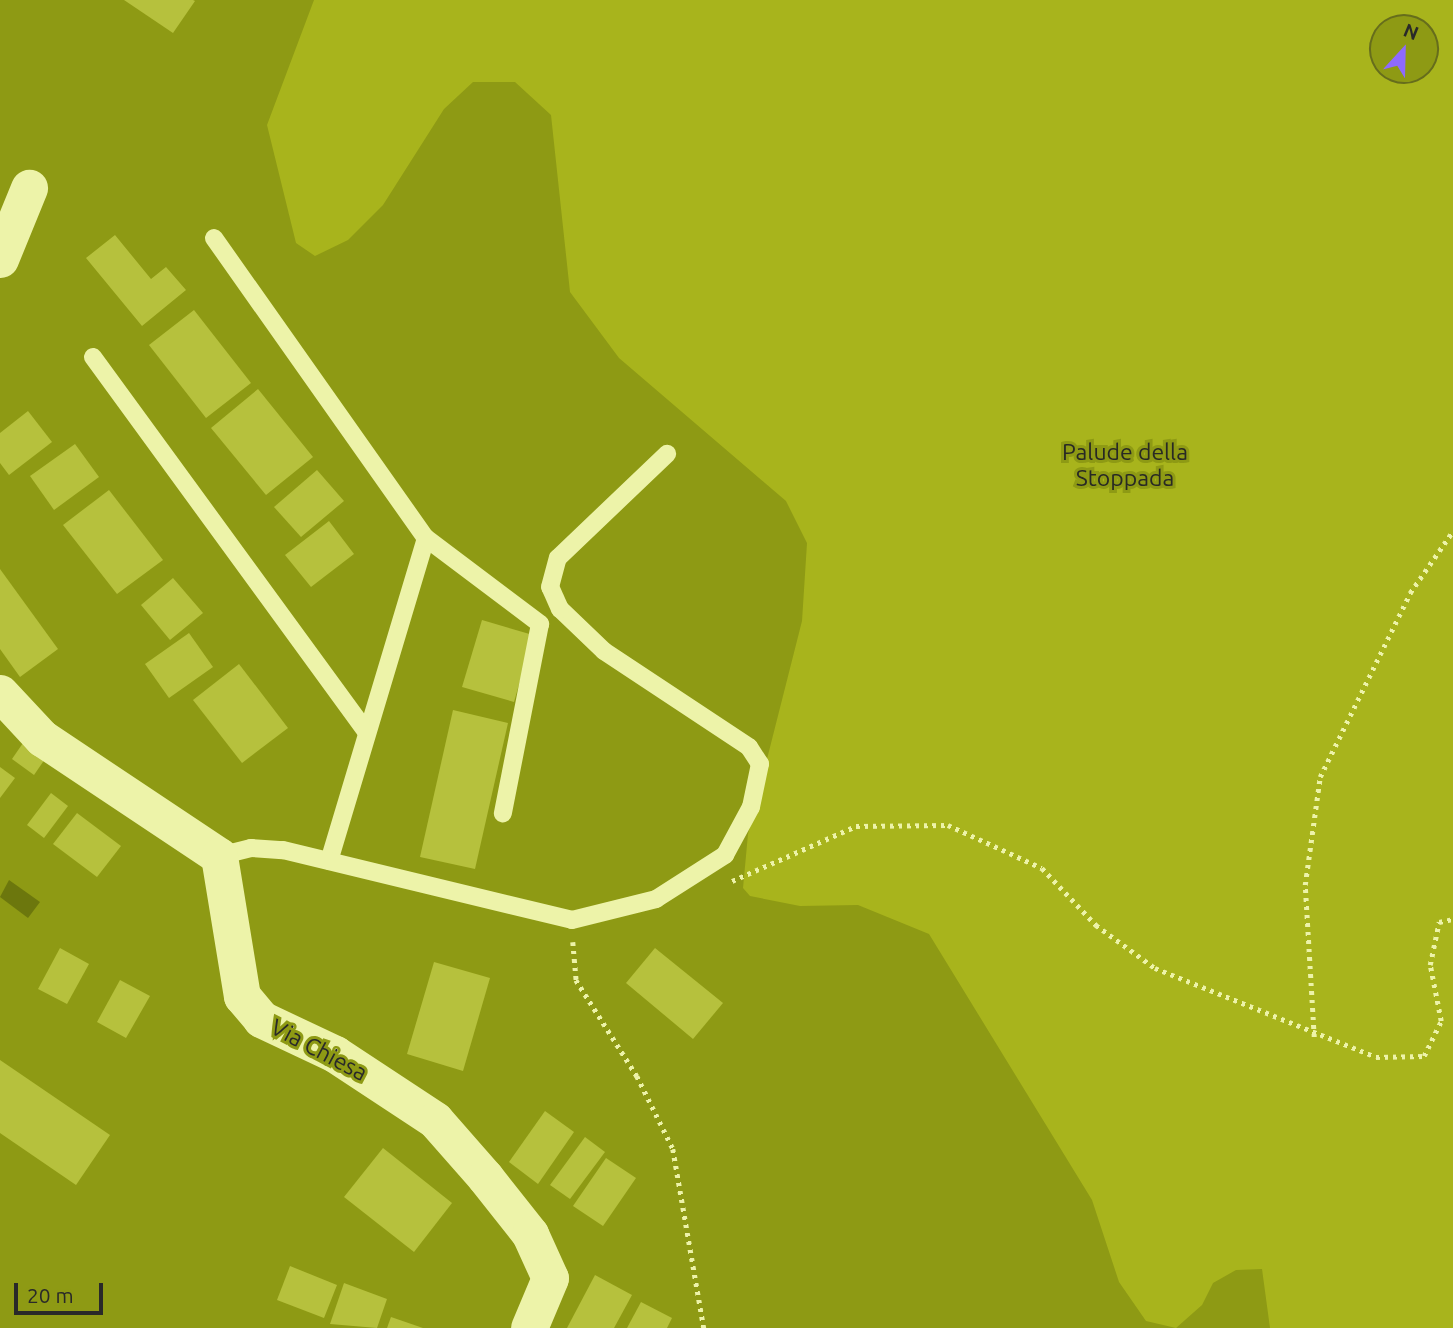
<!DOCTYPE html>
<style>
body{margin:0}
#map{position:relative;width:1453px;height:1328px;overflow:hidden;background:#8e9a14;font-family:Ubuntu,sans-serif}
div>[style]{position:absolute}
.green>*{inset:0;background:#a8b41c}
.water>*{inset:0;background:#6c770d}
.building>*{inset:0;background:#b6c13d}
.path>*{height:4.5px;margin-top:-2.25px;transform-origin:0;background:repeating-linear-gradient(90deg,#edf3a9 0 3.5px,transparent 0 8.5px)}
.service>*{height:18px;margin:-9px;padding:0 9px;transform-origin:9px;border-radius:9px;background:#edf3a9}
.minor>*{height:37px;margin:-18.5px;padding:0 18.5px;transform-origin:18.5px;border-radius:18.5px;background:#edf3a9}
span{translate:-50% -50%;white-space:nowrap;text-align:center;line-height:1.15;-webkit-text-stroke:6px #8e9a14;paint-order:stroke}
.park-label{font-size:23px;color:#282924}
.street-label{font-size:23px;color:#292929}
.north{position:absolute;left:1369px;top:14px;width:70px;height:70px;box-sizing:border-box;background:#8e9a14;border:2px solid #666d1c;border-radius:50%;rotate:22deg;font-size:19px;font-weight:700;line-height:28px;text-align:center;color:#292929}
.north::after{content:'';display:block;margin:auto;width:24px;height:32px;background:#8e6aff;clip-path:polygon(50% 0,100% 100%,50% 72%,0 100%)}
.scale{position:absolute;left:14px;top:1283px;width:89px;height:32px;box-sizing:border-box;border:4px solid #292929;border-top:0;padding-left:9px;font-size:21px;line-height:24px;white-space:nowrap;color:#292929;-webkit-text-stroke:5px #8e9a14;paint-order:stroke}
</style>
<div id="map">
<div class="green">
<i style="clip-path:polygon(evenodd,314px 0,1453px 0,1453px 1328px,1270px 1328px,1262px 1269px,1236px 1270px,1213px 1283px,1202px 1305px,1176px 1328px,1146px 1321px,1119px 1282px,1092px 1200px,929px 934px,858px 905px,800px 906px,750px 896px,743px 888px,748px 834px,802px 621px,807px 543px,786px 501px,619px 358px,570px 292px,551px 115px,515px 82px,473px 82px,444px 109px,383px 205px,348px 240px,315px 256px,296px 243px,267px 125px,314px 0,1383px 28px,1425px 28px,1425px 70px,1383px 70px,1383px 28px)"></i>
</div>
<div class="water">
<i style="clip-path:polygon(9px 880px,40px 902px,28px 918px,0 897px)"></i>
</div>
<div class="building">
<i style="clip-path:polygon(124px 0,193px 0,195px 1px,173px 33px)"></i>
<i style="clip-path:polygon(115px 235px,151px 279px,166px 267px,186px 290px,142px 326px,86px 258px)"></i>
<i style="clip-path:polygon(194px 310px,251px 383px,206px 418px,149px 345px)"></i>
<i style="clip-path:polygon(258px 389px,313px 457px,266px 495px,211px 428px)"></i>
<i style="clip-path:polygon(28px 411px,52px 442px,9px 475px,0 463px,0 433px)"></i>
<i style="clip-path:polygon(75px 444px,99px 477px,54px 510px,30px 476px)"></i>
<i style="clip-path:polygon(317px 470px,344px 501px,301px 537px,274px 507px)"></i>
<i style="clip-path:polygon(109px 490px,163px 560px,117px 594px,63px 525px)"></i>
<i style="clip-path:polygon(329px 521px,354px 554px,311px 587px,285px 555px)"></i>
<i style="clip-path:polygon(0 569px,58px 649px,20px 677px,0 649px)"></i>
<i style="clip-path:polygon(173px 578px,203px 613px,170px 640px,141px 605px)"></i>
<i style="clip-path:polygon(482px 620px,533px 635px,514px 702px,462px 687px)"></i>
<i style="clip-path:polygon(189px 633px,213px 667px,169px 698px,145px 664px)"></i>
<i style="clip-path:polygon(239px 664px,288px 728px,242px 763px,193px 700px)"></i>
<i style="clip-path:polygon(453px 710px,508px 723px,475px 869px,420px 857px)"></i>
<i style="clip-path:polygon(23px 743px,45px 759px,34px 775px,12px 759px)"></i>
<i style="clip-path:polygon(0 767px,15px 778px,0 798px)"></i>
<i style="clip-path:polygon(51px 793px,68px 806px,44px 838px,27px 825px)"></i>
<i style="clip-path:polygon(77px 813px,121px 846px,97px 877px,53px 844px)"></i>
<i style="clip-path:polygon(60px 948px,89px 964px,67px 1004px,38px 989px)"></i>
<i style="clip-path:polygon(655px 948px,723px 1003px,693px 1039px,626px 983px)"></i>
<i style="clip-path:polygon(434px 962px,490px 978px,463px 1071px,407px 1054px)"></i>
<i style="clip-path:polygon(120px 980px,150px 996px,126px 1038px,97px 1022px)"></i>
<i style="clip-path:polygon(0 1060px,110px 1135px,76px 1185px,0 1133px)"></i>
<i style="clip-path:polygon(545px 1111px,574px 1132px,538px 1184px,509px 1162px)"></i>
<i style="clip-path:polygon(585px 1137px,605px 1152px,570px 1199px,550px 1185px)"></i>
<i style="clip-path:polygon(383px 1148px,452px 1203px,414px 1252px,344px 1197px)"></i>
<i style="clip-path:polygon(606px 1158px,636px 1178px,603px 1226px,573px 1206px)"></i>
<i style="clip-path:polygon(290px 1266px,337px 1285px,324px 1318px,277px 1300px)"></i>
<i style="clip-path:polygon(595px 1275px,632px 1295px,614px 1328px,567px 1328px)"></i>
<i style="clip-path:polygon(344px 1283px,387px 1299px,377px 1328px,330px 1324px)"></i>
<i style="clip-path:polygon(641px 1302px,672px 1318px,667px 1328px,627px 1328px)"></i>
<i style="clip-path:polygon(391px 1317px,423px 1328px,387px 1328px)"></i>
</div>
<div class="path">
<i style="left:732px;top:881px;width:136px;rotate:-23.9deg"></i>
<i style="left:856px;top:826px;width:92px;rotate:-0.6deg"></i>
<i style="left:948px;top:825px;width:103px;rotate:24.6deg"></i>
<i style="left:1042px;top:868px;width:79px;rotate:46.5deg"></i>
<i style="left:1096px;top:925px;width:73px;rotate:36.1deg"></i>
<i style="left:1155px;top:968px;width:238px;rotate:21.9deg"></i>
<i style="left:1376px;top:1057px;width:48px;rotate:-1.2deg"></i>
<i style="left:1424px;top:1056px;width:39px;rotate:-64deg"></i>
<i style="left:1441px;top:1021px;width:57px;rotate:-101.1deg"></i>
<i style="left:1430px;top:965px;width:44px;rotate:-78.2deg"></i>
<i style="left:1439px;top:922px;width:14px;rotate:-12deg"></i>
<i style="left:573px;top:942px;width:38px;rotate:85deg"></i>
<i style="left:576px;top:980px;width:114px;rotate:57.6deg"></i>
<i style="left:637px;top:1076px;width:81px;rotate:63.7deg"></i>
<i style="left:673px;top:1149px;width:182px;rotate:80.2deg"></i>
<i style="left:1314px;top:1037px;width:152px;rotate:-93.4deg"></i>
<i style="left:1305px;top:885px;width:109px;rotate:-82.1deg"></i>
<i style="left:1320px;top:777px;width:205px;rotate:-63.9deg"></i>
<i style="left:1410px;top:593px;width:75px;rotate:-55.3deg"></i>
</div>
<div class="service">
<i style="left:214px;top:238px;width:367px;rotate:54.8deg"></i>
<i style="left:426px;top:538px;width:337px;rotate:106.7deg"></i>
<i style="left:93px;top:357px;width:464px;rotate:53.9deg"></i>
<i style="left:426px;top:538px;width:143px;rotate:37deg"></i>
<i style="left:540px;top:624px;width:193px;rotate:101.1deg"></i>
<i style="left:219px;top:856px;width:33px;rotate:-14deg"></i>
<i style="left:251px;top:848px;width:32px;rotate:4deg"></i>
<i style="left:283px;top:850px;width:297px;rotate:13.6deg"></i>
<i style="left:572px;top:920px;width:87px;rotate:-14deg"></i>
<i style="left:656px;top:899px;width:82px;rotate:-32.5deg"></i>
<i style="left:725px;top:855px;width:55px;rotate:-61.6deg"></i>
<i style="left:751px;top:807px;width:44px;rotate:-78.2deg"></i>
<i style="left:760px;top:764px;width:20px;rotate:-123deg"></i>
<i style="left:749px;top:747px;width:174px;rotate:-146.5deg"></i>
<i style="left:604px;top:651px;width:61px;rotate:-136.3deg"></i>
<i style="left:560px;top:609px;width:24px;rotate:-114deg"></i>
<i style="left:550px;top:587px;width:30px;rotate:-75deg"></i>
<i style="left:558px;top:558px;width:151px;rotate:-43.7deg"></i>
</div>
<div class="minor">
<i style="left:0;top:259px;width:77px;rotate:-67.8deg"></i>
<i style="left:0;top:693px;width:62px;rotate:47deg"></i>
<i style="left:42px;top:738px;width:213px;rotate:33.7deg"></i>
<i style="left:219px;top:856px;width:142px;rotate:80.7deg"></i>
<i style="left:242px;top:996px;width:30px;rotate:50deg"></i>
<i style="left:261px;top:1019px;width:82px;rotate:25.3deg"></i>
<i style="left:335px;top:1054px;width:120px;rotate:33.4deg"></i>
<i style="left:435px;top:1120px;width:76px;rotate:48.7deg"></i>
<i style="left:485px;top:1177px;width:73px;rotate:51.7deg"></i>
<i style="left:530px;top:1234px;width:48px;rotate:65.6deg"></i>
<i style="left:550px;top:1278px;width:54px;rotate:112.8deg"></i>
</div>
<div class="park-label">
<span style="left:1125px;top:465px">Palude della<br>Stoppada</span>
</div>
<div class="street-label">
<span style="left:319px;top:1050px;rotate:28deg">Via Chiesa</span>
</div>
<div class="north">N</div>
<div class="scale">20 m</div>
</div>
